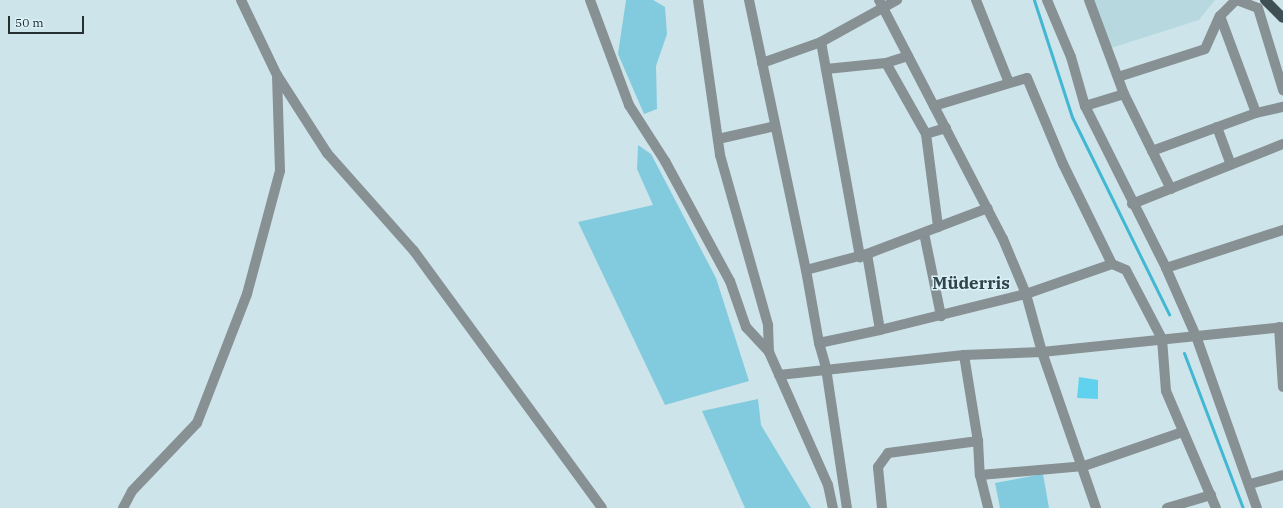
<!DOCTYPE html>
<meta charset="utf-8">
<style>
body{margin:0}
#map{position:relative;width:1283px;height:508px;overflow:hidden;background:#cde4ea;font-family:"IBM Plex Serif",serif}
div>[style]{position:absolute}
.built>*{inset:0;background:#b8d8e0}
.green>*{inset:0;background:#82cbdf}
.stream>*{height:3px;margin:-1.5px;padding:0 1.5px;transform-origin:1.5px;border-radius:1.5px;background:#42b7d3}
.building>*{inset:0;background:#61d2ee}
.minor>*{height:10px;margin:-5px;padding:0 5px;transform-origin:5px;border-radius:5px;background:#879093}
.major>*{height:10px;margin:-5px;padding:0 5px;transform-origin:5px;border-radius:5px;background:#3f5054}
span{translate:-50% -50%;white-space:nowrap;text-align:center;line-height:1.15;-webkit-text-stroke:3px #daf1f8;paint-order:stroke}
.district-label{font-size:17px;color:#304449;font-weight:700}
.scale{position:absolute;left:8px;top:16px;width:76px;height:18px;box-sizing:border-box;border:2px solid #252e30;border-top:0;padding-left:5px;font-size:12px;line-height:14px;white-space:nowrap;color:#252e30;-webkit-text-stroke:3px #daf1f8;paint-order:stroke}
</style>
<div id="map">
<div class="built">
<i style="clip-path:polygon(1093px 0,1215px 0,1199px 20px,1111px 48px)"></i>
</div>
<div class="green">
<i style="clip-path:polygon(626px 0,653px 0,665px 7px,667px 34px,656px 66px,657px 109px,644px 114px,618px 54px)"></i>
<i style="clip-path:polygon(638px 145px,651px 154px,716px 278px,749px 381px,665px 405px,578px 222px,653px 205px,637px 169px)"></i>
<i style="clip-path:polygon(758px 399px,761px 425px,811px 508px,745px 508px,702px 411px)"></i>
<i style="clip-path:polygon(1043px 474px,1049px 508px,1000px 508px,995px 483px)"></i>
</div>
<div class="stream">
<i style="left:1034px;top:0;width:123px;rotate:72deg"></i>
<i style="left:1072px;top:117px;width:220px;rotate:63.8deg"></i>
<i style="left:1184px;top:353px;width:166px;rotate:69.2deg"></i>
</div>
<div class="building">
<i style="clip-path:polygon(1079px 377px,1098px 380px,1098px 399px,1077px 398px)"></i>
</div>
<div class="minor">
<i style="left:241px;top:0;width:83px;rotate:64.4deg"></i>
<i style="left:277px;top:75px;width:93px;rotate:57.3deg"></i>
<i style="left:327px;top:153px;width:131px;rotate:48.4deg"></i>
<i style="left:414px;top:251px;width:318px;rotate:53.8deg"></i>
<i style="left:590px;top:0;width:112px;rotate:69.6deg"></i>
<i style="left:629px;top:105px;width:67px;rotate:57.3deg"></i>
<i style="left:665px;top:161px;width:136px;rotate:61.6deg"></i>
<i style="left:730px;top:281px;width:49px;rotate:70.8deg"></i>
<i style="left:746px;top:327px;width:34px;rotate:47deg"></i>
<i style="left:698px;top:0;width:157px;rotate:81.9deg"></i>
<i style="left:720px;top:155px;width:177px;rotate:74.2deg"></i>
<i style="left:768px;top:325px;width:27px;rotate:88deg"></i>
<i style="left:769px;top:352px;width:145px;rotate:66.1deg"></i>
<i style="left:828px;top:485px;width:24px;rotate:78deg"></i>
<i style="left:749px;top:0;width:276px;rotate:78.1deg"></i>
<i style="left:806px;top:270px;width:74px;rotate:79.9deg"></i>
<i style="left:819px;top:343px;width:26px;rotate:74deg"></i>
<i style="left:826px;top:368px;width:142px;rotate:81.5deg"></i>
<i style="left:879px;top:0;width:269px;rotate:62.6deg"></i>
<i style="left:1003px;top:239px;width:60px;rotate:67.3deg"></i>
<i style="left:1026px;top:294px;width:60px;rotate:74.6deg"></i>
<i style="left:1042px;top:352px;width:165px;rotate:70.9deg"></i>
<i style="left:976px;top:0;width:89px;rotate:68.3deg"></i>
<i style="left:1047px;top:0;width:62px;rotate:67.2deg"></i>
<i style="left:1071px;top:57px;width:51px;rotate:74.1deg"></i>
<i style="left:1085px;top:106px;width:181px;rotate:63.4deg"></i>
<i style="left:1166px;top:268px;width:74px;rotate:66.2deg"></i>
<i style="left:1196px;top:336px;width:182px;rotate:70.5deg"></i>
<i style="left:1089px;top:0;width:100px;rotate:69.6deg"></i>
<i style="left:1124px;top:94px;width:106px;rotate:63.7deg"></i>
<i style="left:1237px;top:0;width:22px;rotate:21deg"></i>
<i style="left:1258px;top:8px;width:86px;rotate:73deg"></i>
<i style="left:1220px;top:16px;width:103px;rotate:69.6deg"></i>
<i style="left:821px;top:42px;width:219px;rotate:79.7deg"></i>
<i style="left:762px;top:63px;width:63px;rotate:-19.6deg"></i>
<i style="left:821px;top:42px;width:87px;rotate:-28.9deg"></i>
<i style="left:886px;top:63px;width:81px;rotate:60.6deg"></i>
<i style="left:926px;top:134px;width:94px;rotate:82.6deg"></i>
<i style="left:826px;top:69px;width:60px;rotate:-5.7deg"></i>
<i style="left:886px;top:63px;width:23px;rotate:-18deg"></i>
<i style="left:1118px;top:77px;width:91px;rotate:-17.8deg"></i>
<i style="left:1205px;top:49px;width:36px;rotate:-66deg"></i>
<i style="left:1220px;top:16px;width:23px;rotate:-45deg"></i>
<i style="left:934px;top:106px;width:97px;rotate:-16.8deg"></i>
<i style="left:1027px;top:78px;width:93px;rotate:67.3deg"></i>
<i style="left:1063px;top:164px;width:111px;rotate:63.9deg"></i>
<i style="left:1112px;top:264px;width:15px;rotate:23deg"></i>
<i style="left:1126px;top:270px;width:78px;rotate:62.4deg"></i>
<i style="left:1162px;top:339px;width:52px;rotate:85.6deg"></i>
<i style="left:1166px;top:391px;width:127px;rotate:66.9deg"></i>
<i style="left:1085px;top:106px;width:41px;rotate:-17.1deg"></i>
<i style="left:1217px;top:127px;width:40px;rotate:69.8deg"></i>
<i style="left:926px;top:134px;width:21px;rotate:-17deg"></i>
<i style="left:718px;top:139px;width:58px;rotate:-12.8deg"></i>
<i style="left:1152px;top:151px;width:111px;rotate:-20.1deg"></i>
<i style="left:1256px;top:113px;width:28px;rotate:-13deg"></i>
<i style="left:1132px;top:204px;width:162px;rotate:-21.7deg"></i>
<i style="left:924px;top:233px;width:85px;rotate:78.4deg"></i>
<i style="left:867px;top:254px;width:77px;rotate:80.3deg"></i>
<i style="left:880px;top:330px;width:150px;rotate:-13.9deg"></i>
<i style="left:1026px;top:294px;width:91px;rotate:-19.2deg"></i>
<i style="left:1166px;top:268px;width:123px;rotate:-18deg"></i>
<i style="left:806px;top:270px;width:63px;rotate:-14.7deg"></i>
<i style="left:867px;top:254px;width:129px;rotate:-20.8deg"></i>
<i style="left:1279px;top:327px;width:60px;rotate:86.2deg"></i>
<i style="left:819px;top:343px;width:62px;rotate:-12deg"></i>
<i style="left:964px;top:355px;width:87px;rotate:80.8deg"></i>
<i style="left:978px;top:441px;width:34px;rotate:87deg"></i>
<i style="left:980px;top:475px;width:34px;rotate:76deg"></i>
<i style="left:779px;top:375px;width:186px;rotate:-6.2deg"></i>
<i style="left:964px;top:355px;width:78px;rotate:-2.2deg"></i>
<i style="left:1042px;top:352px;width:242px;rotate:-5.9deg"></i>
<i style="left:980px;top:475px;width:104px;rotate:-4.9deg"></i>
<i style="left:1084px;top:466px;width:105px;rotate:-19deg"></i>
<i style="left:1250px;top:484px;width:34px;rotate:-15deg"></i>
<i style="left:123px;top:508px;width:19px;rotate:-62deg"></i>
<i style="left:132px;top:491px;width:94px;rotate:-46.3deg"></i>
<i style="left:197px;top:423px;width:138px;rotate:-68.8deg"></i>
<i style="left:247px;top:294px;width:127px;rotate:-75deg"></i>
<i style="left:280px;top:171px;width:96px;rotate:-91.8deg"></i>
<i style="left:882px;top:508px;width:41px;rotate:-95.6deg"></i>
<i style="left:878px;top:467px;width:17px;rotate:-54deg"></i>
<i style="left:888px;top:453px;width:91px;rotate:-7.6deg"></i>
<i style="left:1167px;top:508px;width:46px;rotate:-16.5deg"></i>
</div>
<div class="major">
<i style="left:1265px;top:0;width:25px;rotate:45deg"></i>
</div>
<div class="district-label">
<span style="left:971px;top:284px">Müderris</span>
</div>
<div class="scale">50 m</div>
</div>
